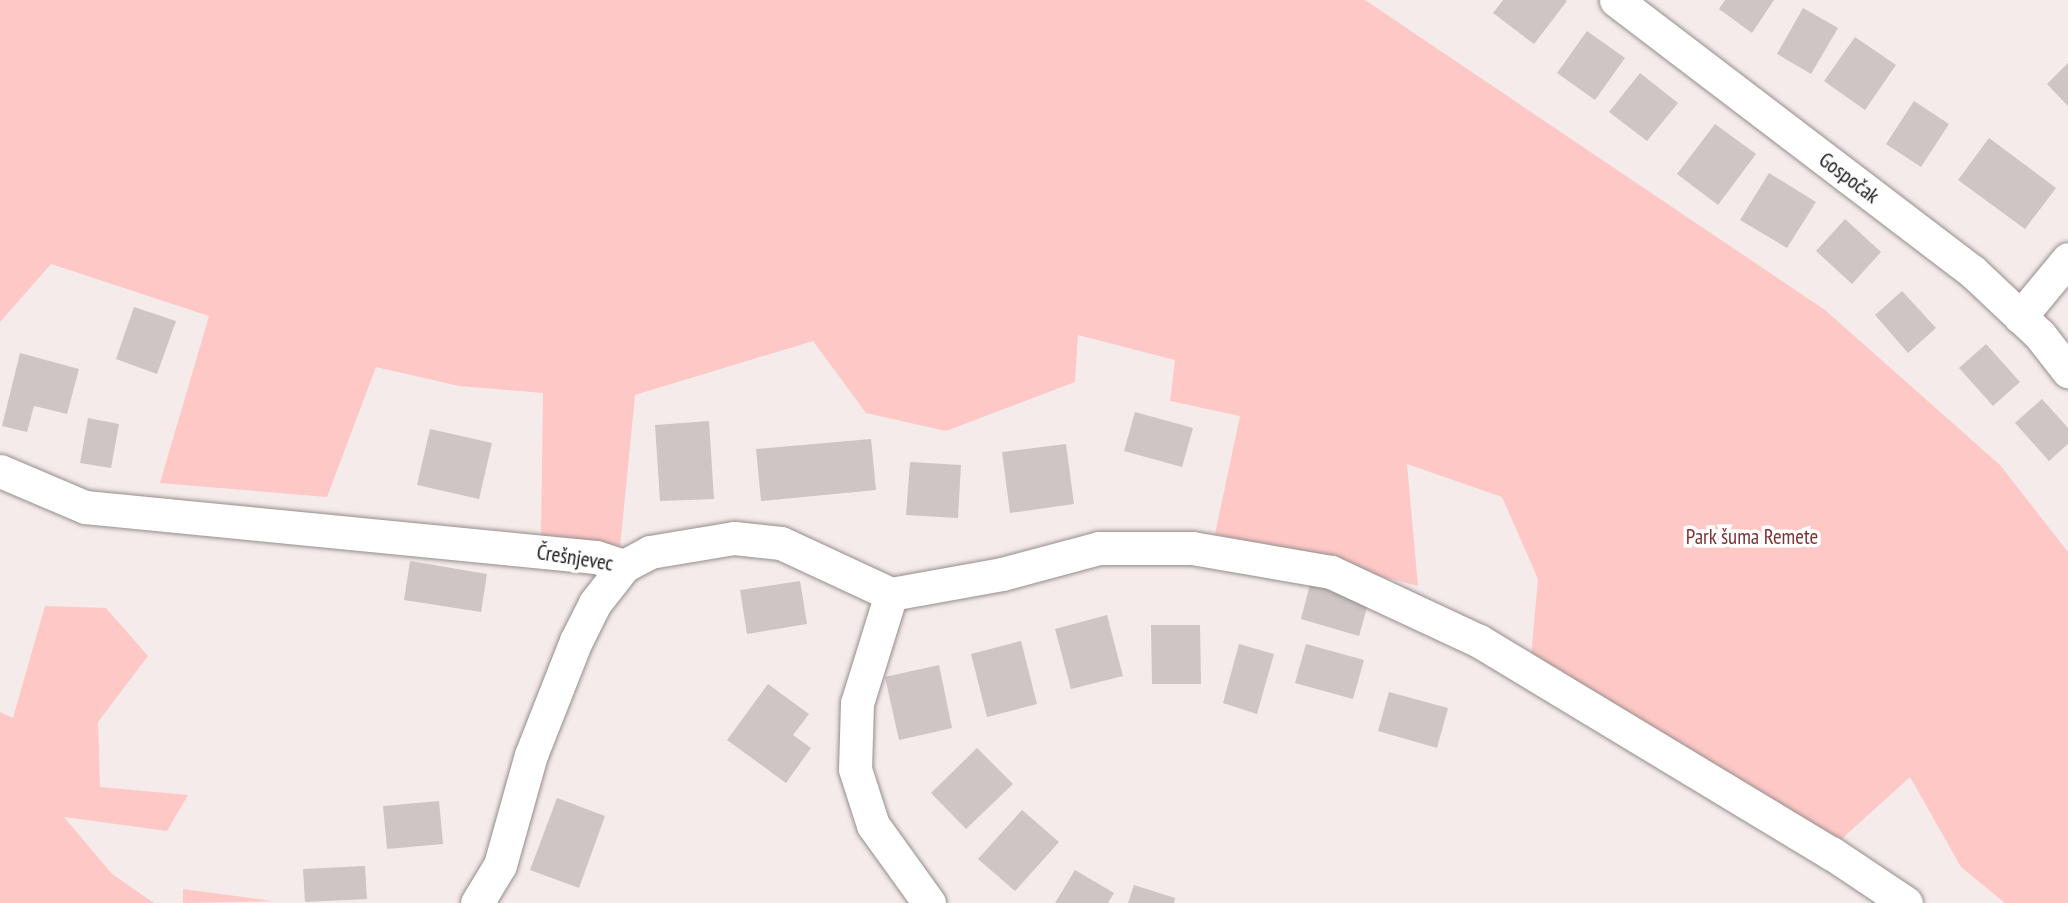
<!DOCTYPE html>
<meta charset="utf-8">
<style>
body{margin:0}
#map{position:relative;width:2068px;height:903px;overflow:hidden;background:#f5ebeb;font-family:"PT Sans Narrow",sans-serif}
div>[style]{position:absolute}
.green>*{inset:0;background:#fec8c6}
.building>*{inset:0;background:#cec5c5}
.roads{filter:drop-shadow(0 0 2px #958d8c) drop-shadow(0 0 2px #958d8c)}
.street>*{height:33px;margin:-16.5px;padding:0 16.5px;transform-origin:16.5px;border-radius:16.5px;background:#fff}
span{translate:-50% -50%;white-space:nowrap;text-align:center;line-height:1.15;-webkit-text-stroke:7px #fff;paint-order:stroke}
.street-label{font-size:21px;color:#1a1717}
.park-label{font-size:21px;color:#7f3235}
</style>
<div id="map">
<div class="green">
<i style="clip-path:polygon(0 0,1365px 0,1825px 310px,2000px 465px,2068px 552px,2068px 903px,2005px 903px,1961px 867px,1910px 777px,1835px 845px,1531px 657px,1538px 579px,1502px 497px,1407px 464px,1418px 586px,1215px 534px,1240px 416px,1170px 401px,1175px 360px,1078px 335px,1075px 382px,946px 431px,866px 413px,813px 341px,635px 395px,620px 548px,541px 540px,543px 393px,459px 386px,376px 367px,327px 497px,160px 483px,209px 316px,51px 264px,0 322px)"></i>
<i style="clip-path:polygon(45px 606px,106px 608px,148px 656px,98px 722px,100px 787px,188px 795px,167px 831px,64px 817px,112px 874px,154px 903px,0 903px,0 712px,13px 718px)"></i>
<i style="clip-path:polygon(183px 889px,273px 901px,183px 903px)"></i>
</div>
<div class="building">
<i style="clip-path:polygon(1503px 0,1565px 0,1567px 1px,1534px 44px,1493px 13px)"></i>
<i style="clip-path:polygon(1725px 0,1774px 0,1752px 33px,1719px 9px)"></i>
<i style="clip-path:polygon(1803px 8px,1838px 28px,1811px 74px,1777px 54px)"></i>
<i style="clip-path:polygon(1587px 31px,1625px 58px,1595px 100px,1557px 73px)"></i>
<i style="clip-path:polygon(1855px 37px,1896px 65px,1865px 110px,1824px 81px)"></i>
<i style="clip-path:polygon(2068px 63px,2068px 106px,2047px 84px)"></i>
<i style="clip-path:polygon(1640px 73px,1678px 103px,1647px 141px,1609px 112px)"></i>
<i style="clip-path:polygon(1914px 101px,1949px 124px,1921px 167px,1886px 144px)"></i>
<i style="clip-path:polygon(1715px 124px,1756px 154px,1718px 205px,1677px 174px)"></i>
<i style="clip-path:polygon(1989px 138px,2056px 188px,2025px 229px,1958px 180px)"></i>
<i style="clip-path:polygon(1769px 173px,1816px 202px,1787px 248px,1740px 220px)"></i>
<i style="clip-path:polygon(1845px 219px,1881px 252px,1852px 284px,1816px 251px)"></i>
<i style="clip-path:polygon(1902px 291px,1936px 328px,1908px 353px,1875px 315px)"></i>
<i style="clip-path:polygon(134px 307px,176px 321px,157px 374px,116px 359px)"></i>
<i style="clip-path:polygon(1986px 344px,2020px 382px,1993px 406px,1959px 368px)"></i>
<i style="clip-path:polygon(20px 353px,79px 369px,67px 414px,34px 406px,27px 432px,2px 426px)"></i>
<i style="clip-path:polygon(2042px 399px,2068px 428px,2068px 444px,2049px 461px,2015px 423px)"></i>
<i style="clip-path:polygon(1135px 412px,1193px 428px,1182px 467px,1124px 451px)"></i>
<i style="clip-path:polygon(88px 418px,119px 424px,111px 468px,80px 463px)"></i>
<i style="clip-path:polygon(709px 421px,714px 499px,660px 501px,655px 425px)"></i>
<i style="clip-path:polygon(430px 429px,492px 443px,479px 499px,417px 485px)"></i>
<i style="clip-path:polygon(871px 439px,876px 490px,761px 501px,756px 449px)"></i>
<i style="clip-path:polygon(1066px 444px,1074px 504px,1010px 513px,1002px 452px)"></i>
<i style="clip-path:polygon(910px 462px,961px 465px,958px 518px,906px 515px)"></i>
<i style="clip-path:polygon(410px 561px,487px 574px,481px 612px,404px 600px)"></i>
<i style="clip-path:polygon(1311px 580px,1370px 596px,1359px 636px,1301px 619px)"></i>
<i style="clip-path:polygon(800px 581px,807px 624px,747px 634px,740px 590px)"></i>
<i style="clip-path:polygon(1107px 615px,1123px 676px,1071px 689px,1055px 629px)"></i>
<i style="clip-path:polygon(1151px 625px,1200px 625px,1201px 684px,1152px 684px)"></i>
<i style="clip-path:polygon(1021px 641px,1037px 704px,987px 717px,971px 654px)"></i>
<i style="clip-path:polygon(1239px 644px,1274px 654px,1257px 714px,1223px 703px)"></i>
<i style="clip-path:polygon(1306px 644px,1364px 660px,1353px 699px,1295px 683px)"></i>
<i style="clip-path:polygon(939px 665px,952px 728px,899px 740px,885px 677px)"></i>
<i style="clip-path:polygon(768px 684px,809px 714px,793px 735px,811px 748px,786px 783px,727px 740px)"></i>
<i style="clip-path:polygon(1389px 692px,1448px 708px,1437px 748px,1378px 731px)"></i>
<i style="clip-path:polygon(977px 748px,1013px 784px,966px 829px,931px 793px)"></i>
<i style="clip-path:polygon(557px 798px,605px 816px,579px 888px,530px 870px)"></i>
<i style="clip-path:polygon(439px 801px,443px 844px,387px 849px,383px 806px)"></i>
<i style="clip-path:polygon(1022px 810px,1059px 842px,1015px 891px,978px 859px)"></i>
<i style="clip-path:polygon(365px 866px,367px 899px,305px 902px,303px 869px)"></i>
<i style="clip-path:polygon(1075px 870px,1114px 893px,1108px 903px,1055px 903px)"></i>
<i style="clip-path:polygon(1134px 885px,1175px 898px,1174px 903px,1128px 903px)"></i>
</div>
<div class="roads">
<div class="street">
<i style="left:1616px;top:0;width:447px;rotate:37.3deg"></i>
<i style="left:1972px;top:271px;width:93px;rotate:43.3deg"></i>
<i style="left:2040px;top:335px;width:46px;rotate:52.1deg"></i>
<i style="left:2020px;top:317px;width:75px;rotate:-50.4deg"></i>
<i style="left:0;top:471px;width:92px;rotate:23deg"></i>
<i style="left:85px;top:507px;width:513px;rotate:5.59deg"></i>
<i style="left:596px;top:557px;width:29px;rotate:18deg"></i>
<i style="left:624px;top:566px;width:30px;rotate:-28deg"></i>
<i style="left:650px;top:552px;width:85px;rotate:-9.5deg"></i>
<i style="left:734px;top:538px;width:47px;rotate:6.1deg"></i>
<i style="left:781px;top:543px;width:121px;rotate:24.9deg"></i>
<i style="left:891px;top:594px;width:113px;rotate:-10.2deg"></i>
<i style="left:1002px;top:574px;width:100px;rotate:-15deg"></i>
<i style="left:1099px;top:548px;width:93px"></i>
<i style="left:1192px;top:548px;width:141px;rotate:9.8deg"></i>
<i style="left:1331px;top:572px;width:163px;rotate:25deg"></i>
<i style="left:1479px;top:641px;width:411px;rotate:31.1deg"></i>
<i style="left:1831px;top:853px;width:90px;rotate:33.7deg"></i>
<i style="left:891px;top:594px;width:114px;rotate:107.3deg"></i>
<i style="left:857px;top:703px;width:66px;rotate:91.7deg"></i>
<i style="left:855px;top:769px;width:59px;rotate:72.2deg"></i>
<i style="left:873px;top:825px;width:96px;rotate:54.3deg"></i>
<i style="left:477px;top:903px;width:44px;rotate:-58.8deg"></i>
<i style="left:500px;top:865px;width:114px;rotate:-74.3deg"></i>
<i style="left:531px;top:755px;width:123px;rotate:-68.5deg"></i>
<i style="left:576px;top:641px;width:42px;rotate:-63.4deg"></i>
<i style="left:595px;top:603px;width:47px;rotate:-51.9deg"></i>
</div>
</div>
<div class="street-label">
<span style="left:1849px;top:178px;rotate:37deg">Gospočak</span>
<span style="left:575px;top:558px;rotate:9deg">Črešnjevec</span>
</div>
<div class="park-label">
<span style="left:1752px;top:537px">Park šuma Remete</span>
</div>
</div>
